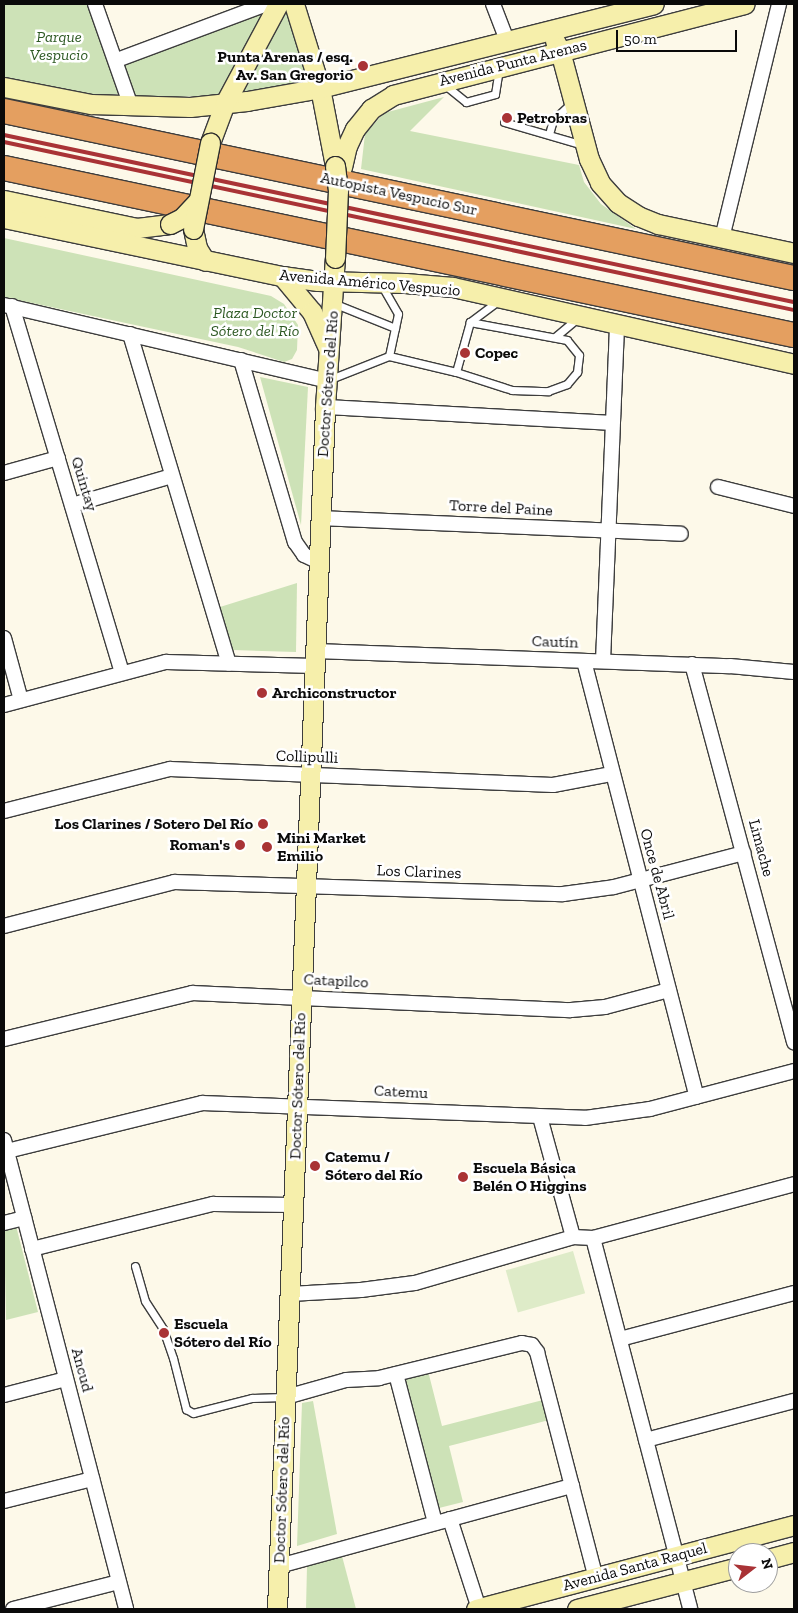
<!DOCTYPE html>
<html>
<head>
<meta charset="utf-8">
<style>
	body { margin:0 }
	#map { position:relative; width:798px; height:1613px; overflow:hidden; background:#fdf9e9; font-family:"Zilla Slab",serif }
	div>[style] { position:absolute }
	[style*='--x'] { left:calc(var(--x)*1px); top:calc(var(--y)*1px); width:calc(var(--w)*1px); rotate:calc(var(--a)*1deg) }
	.green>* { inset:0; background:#cde2b7 }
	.pitch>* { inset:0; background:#deebc8; transform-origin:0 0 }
	.roads { filter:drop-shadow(1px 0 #3d3d3d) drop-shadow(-1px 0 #3d3d3d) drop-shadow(0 1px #3d3d3d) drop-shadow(0 -1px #3d3d3d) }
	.service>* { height:7px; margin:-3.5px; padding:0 3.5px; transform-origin:3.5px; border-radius:3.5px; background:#fff }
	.minor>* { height:14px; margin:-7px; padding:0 7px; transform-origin:7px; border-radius:7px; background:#fff }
	.secondary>* { height:19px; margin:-9.5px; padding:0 9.5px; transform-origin:9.5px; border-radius:9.5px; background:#f6efab }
	.motorway>* { height:24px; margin:-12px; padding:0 12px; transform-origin:12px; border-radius:12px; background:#e49f60 }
	.rail>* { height:4px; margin:-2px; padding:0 2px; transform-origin:2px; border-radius:2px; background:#a93336 }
	.bridges { filter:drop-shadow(1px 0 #2c2c2c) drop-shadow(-1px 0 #2c2c2c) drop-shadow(0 1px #2c2c2c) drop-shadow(0 -1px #2c2c2c) }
	.secondary-bridge>* { height:19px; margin:-9.5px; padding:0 9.5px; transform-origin:9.5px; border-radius:9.5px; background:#f6efab }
	.dots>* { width:14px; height:14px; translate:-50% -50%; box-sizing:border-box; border:2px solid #fff; border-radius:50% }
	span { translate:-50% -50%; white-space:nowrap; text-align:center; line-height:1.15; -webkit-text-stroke:5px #fff; paint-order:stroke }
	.park-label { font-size:16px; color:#2d5923; font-style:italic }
	.poi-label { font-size:16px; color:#0a0a0a; font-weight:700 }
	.right { translate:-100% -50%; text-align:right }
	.left { translate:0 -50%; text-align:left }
	.street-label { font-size:16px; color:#0a0a0a }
	.frame { position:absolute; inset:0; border:5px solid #0a0a0a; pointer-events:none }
	.north { position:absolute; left:728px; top:1543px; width:50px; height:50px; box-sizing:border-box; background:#fff; border:1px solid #9d9d9d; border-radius:50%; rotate:74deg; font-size:14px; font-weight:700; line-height:20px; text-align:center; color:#0a0a0a }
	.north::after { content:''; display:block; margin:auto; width:18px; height:22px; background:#a93336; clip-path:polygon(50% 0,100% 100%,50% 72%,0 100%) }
	.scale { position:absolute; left:616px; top:30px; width:121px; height:22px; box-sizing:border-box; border:2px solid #0a0a0a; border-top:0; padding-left:6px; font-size:15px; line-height:18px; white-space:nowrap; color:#0a0a0a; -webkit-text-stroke:4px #fff; paint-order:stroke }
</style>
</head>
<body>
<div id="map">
	<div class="green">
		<i style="clip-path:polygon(4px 4px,89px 4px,118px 94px,99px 96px,4px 79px)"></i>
		<i style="clip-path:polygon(286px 5px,308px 80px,306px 83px,241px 93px)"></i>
		<i style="clip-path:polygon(265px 12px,228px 88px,218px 95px,132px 99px,122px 64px)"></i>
		<i style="clip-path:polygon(444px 97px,410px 131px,579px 165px,584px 182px,601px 204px,636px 229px,361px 169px,365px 134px,384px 113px)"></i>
		<i style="clip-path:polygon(4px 238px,271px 296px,284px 304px,298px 325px,297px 350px,292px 359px,284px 362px,238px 347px,4px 297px)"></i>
		<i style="clip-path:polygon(260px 377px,308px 387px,301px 525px)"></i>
		<i style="clip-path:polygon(297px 583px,296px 652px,233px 650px,220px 607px)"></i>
		<i style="clip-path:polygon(15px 1222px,38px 1312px,6px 1320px,4px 1225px)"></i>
		<i style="clip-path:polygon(428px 1371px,442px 1426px,543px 1400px,549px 1420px,449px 1446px,463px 1502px,435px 1509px,399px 1377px)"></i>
		<i style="clip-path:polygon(313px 1401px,337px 1534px,297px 1546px,302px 1403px)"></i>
		<i style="clip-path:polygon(342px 1556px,356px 1609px,306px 1609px,307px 1566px)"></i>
	</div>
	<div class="pitch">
		<i style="left:573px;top:1251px;width:44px;height:70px;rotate:74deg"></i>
	</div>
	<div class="roads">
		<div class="service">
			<i style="--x:445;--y:85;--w:27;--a:39"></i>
			<i style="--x:466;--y:102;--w:30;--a:-15"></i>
			<i style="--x:495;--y:94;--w:24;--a:-81"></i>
			<i style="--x:504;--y:122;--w:82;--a:16.2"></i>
			<i style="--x:549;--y:134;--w:15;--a:-74"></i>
			<i style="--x:553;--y:120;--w:25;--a:-43"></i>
			<i style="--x:382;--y:286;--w:32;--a:60"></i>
			<i style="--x:398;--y:314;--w:43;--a:102.1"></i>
			<i style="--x:333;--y:303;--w:67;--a:22"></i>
			<i style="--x:555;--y:337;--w:30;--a:-40"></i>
			<i style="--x:456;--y:372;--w:52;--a:-74.4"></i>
			<i style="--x:470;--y:322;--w:35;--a:-37"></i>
			<i style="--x:328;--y:380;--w:66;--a:-21.5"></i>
			<i style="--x:389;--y:356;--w:69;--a:13.4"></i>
			<i style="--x:456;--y:372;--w:59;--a:17.8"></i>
			<i style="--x:512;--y:390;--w:36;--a:2"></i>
			<i style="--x:548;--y:391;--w:20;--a:-20"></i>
			<i style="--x:567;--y:384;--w:16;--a:-50"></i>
			<i style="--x:577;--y:372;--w:17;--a:-83"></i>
			<i style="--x:579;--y:355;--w:19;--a:-129"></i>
			<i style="--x:567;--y:340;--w:99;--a:-169.5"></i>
			<i style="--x:135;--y:1266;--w:36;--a:74"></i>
			<i style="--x:145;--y:1301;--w:33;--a:57"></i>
			<i style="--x:163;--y:1329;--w:31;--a:71"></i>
			<i style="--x:173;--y:1358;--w:53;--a:75.7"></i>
			<i style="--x:186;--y:1409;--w:8;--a:30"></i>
			<i style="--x:193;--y:1413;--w:61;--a:-14.3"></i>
			<i style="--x:252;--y:1398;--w:32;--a:-2"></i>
		</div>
		<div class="minor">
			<i style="--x:95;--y:4;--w:108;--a:70.6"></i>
			<i style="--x:493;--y:4;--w:40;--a:69"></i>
			<i style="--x:117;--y:60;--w:160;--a:-20.5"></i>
			<i style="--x:722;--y:238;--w:241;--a:-76.3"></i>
			<i style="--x:4;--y:305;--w:333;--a:13.2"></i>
			<i style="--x:12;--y:306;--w:382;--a:73.3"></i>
			<i style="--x:130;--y:334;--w:344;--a:73.3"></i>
			<i style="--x:241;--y:360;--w:190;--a:73.5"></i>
			<i style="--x:295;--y:542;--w:16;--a:55"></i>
			<i style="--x:304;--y:555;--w:17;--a:25"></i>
			<i style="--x:325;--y:407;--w:286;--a:3.2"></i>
			<i style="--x:4;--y:473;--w:56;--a:-15.5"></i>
			<i style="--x:718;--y:487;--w:78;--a:14"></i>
			<i style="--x:72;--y:505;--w:104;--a:-16.2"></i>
			<i style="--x:320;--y:518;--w:361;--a:2.5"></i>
			<i style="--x:4;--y:638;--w:64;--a:74.7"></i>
			<i style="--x:315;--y:651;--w:415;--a:2.1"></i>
			<i style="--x:730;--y:666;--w:64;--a:5.4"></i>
			<i style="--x:584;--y:661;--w:450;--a:75.5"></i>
			<i style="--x:603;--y:661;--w:337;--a:-87.6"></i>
			<i style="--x:692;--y:664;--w:392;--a:74.9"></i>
			<i style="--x:4;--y:705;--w:168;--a:-14.9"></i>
			<i style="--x:166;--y:662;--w:149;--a:1.5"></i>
			<i style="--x:4;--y:811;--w:171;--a:-14.2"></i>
			<i style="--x:170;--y:769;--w:383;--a:2.4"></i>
			<i style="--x:553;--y:785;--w:60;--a:-10.6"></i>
			<i style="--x:4;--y:926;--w:176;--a:-14.5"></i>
			<i style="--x:174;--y:882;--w:389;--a:1.8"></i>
			<i style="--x:563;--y:894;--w:51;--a:-7.8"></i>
			<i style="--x:614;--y:887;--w:134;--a:-14.7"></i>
			<i style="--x:4;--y:1039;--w:194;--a:-13.7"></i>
			<i style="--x:192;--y:993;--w:379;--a:2.6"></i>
			<i style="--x:571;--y:1010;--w:34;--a:-5"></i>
			<i style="--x:605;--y:1007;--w:66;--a:-14.9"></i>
			<i style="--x:540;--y:1117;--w:124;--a:74.6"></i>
			<i style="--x:4;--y:1140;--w:485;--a:75.4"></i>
			<i style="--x:7;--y:1151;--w:201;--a:-13.8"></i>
			<i style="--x:202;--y:1103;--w:383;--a:2.2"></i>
			<i style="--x:585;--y:1118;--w:66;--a:-7.9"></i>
			<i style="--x:650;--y:1109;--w:149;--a:-14.8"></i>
			<i style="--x:4;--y:1223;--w:21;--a:-14"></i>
			<i style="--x:593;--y:1238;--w:383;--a:75.3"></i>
			<i style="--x:32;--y:1249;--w:187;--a:-14"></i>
			<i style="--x:213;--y:1204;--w:80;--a:0.7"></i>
			<i style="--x:290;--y:1294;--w:71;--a:-3.2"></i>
			<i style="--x:361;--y:1290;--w:54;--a:-7.4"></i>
			<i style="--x:415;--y:1283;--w:165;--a:-16.2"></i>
			<i style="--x:573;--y:1237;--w:20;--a:3"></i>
			<i style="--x:593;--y:1238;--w:208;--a:-15"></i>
			<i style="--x:620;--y:1339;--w:180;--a:-14.8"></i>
			<i style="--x:396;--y:1374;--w:154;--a:75.3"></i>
			<i style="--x:4;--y:1395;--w:64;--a:-14.5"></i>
			<i style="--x:286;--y:1397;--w:62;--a:-15.8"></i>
			<i style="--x:346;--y:1380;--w:33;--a:-3"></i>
			<i style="--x:379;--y:1378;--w:147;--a:-13.8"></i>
			<i style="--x:522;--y:1343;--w:10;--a:11"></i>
			<i style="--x:532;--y:1345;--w:9;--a:54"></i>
			<i style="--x:537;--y:1352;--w:234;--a:75.4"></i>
			<i style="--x:646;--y:1440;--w:153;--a:-14.8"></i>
			<i style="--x:4;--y:1501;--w:91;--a:-14"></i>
			<i style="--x:450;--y:1519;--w:95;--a:72.1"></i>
			<i style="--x:279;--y:1566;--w:304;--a:-15.3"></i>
			<i style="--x:13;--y:1609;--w:109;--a:-14.3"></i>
		</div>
		<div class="secondary">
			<i style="--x:294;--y:4;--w:88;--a:72.8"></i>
			<i style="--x:320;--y:88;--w:79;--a:79.1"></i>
			<i style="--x:555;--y:41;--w:11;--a:63"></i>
			<i style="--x:560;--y:51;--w:112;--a:75"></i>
			<i style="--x:589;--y:159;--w:26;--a:65"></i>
			<i style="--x:600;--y:183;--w:27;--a:48"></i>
			<i style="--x:618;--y:203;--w:24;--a:33"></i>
			<i style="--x:638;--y:216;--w:22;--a:22"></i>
			<i style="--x:658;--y:224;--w:139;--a:12"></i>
			<i style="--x:4;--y:87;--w:89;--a:11.1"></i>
			<i style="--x:91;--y:104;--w:99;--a:1.7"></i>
			<i style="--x:190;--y:107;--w:57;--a:-6"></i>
			<i style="--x:247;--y:101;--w:74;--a:-10.1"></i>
			<i style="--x:320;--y:88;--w:344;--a:-14.1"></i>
			<i style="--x:210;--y:143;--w:43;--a:-69.4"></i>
			<i style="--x:225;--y:103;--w:112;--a:-61.8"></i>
			<i style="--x:342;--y:167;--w:22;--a:-77"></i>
			<i style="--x:347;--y:146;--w:19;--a:-65"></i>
			<i style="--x:355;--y:129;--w:26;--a:-51"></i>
			<i style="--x:371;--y:109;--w:26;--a:-32"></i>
			<i style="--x:393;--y:95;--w:363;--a:-14.5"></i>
			<i style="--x:4;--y:200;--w:136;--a:11.9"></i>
			<i style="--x:137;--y:228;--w:33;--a:-7"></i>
			<i style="--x:4;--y:218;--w:284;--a:11.8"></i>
			<i style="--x:282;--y:276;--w:36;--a:8"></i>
			<i style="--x:318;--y:281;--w:87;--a:1.3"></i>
			<i style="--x:405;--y:283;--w:48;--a:4.8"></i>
			<i style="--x:453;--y:287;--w:350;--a:12.7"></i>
			<i style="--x:193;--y:229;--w:19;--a:78"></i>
			<i style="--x:197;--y:248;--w:15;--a:58"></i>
			<i style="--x:282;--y:276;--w:47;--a:50.2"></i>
			<i style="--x:312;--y:312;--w:39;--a:66"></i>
			<i style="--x:768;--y:1559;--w:27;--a:-15"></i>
			<i style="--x:277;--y:1609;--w:1203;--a:-87.71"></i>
			<i style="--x:325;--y:407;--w:149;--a:-86.2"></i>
			<i style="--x:476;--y:1609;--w:329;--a:-14.8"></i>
			<i style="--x:577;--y:1609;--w:166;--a:-14.6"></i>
		</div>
		<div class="motorway">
			<i style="--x:4;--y:111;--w:807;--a:11.94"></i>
			<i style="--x:4;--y:168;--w:807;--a:11.94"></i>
		</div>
	</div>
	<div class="rail">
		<i style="--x:4;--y:135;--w:807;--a:11.94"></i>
		<i style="--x:4;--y:142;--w:808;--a:12.01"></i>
	</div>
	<div class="bridges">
		<div class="secondary-bridge">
			<i style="--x:335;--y:166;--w:24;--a:83"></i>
			<i style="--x:338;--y:190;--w:68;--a:92.5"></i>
			<i style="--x:170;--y:224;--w:13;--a:-27"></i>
			<i style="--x:182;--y:218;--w:22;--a:-47"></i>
			<i style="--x:193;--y:229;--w:88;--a:-78.8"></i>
		</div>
	</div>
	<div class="dots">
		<i style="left:363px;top:66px;background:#a93336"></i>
		<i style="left:507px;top:118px;background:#a93336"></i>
		<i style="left:465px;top:353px;background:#a93336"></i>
		<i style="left:262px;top:693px;background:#a93336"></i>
		<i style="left:263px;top:824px;background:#a93336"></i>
		<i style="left:240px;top:845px;background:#a93336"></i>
		<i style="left:267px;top:847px;background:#a93336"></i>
		<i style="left:315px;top:1166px;background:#a93336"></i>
		<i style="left:463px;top:1177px;background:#a93336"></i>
		<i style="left:164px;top:1333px;background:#a93336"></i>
	</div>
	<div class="park-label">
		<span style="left:59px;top:46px">Parque<br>Vespucio</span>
		<span style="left:255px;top:322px">Plaza Doctor<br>Sótero del Río</span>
	</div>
	<div class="poi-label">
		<span class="right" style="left:353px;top:66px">Punta Arenas / esq.<br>Av. San Gregorio</span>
		<span class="left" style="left:517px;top:118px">Petrobras</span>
		<span class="left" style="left:475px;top:353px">Copec</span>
		<span class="left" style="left:272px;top:693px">Archiconstructor</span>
		<span class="right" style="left:253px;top:824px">Los Clarines / Sotero Del Río</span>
		<span class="left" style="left:277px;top:847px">Mini Market<br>Emilio</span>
		<span class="right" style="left:230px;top:845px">Roman's</span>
		<span class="left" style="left:325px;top:1166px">Catemu /<br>Sótero del Río</span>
		<span class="left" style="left:473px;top:1177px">Escuela Básica<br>Belén O Higgins</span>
		<span class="left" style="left:174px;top:1333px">Escuela<br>Sótero del Río</span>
	</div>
	<div class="street-label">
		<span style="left:513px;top:63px;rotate:-14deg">Avenida Punta Arenas</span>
		<span style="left:399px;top:194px;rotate:12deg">Autopista Vespucio Sur</span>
		<span style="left:370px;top:283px;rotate:5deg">Avenida Américo Vespucio</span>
		<span style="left:328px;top:384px;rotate:-86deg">Doctor Sótero del Río</span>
		<span style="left:84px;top:484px;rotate:73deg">Quintay</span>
		<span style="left:501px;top:508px;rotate:3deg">Torre del Paine</span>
		<span style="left:555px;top:642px;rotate:2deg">Cautín</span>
		<span style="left:307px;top:757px;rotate:2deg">Collipulli</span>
		<span style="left:761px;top:848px;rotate:75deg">Limache</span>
		<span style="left:419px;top:872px;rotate:2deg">Los Clarines</span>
		<span style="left:657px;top:874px;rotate:75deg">Once de Abril</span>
		<span style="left:336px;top:981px;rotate:3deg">Catapilco</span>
		<span style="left:298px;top:1086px;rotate:-88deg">Doctor Sótero del Río</span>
		<span style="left:401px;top:1092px;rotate:3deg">Catemu</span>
		<span style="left:82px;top:1370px;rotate:75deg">Ancud</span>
		<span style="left:282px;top:1490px;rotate:-88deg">Doctor Sótero del Río</span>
		<span style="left:635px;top:1567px;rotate:-15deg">Avenida Santa Raquel</span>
	</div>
	<div class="frame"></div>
	<div class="north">N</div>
	<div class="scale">50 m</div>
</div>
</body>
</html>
